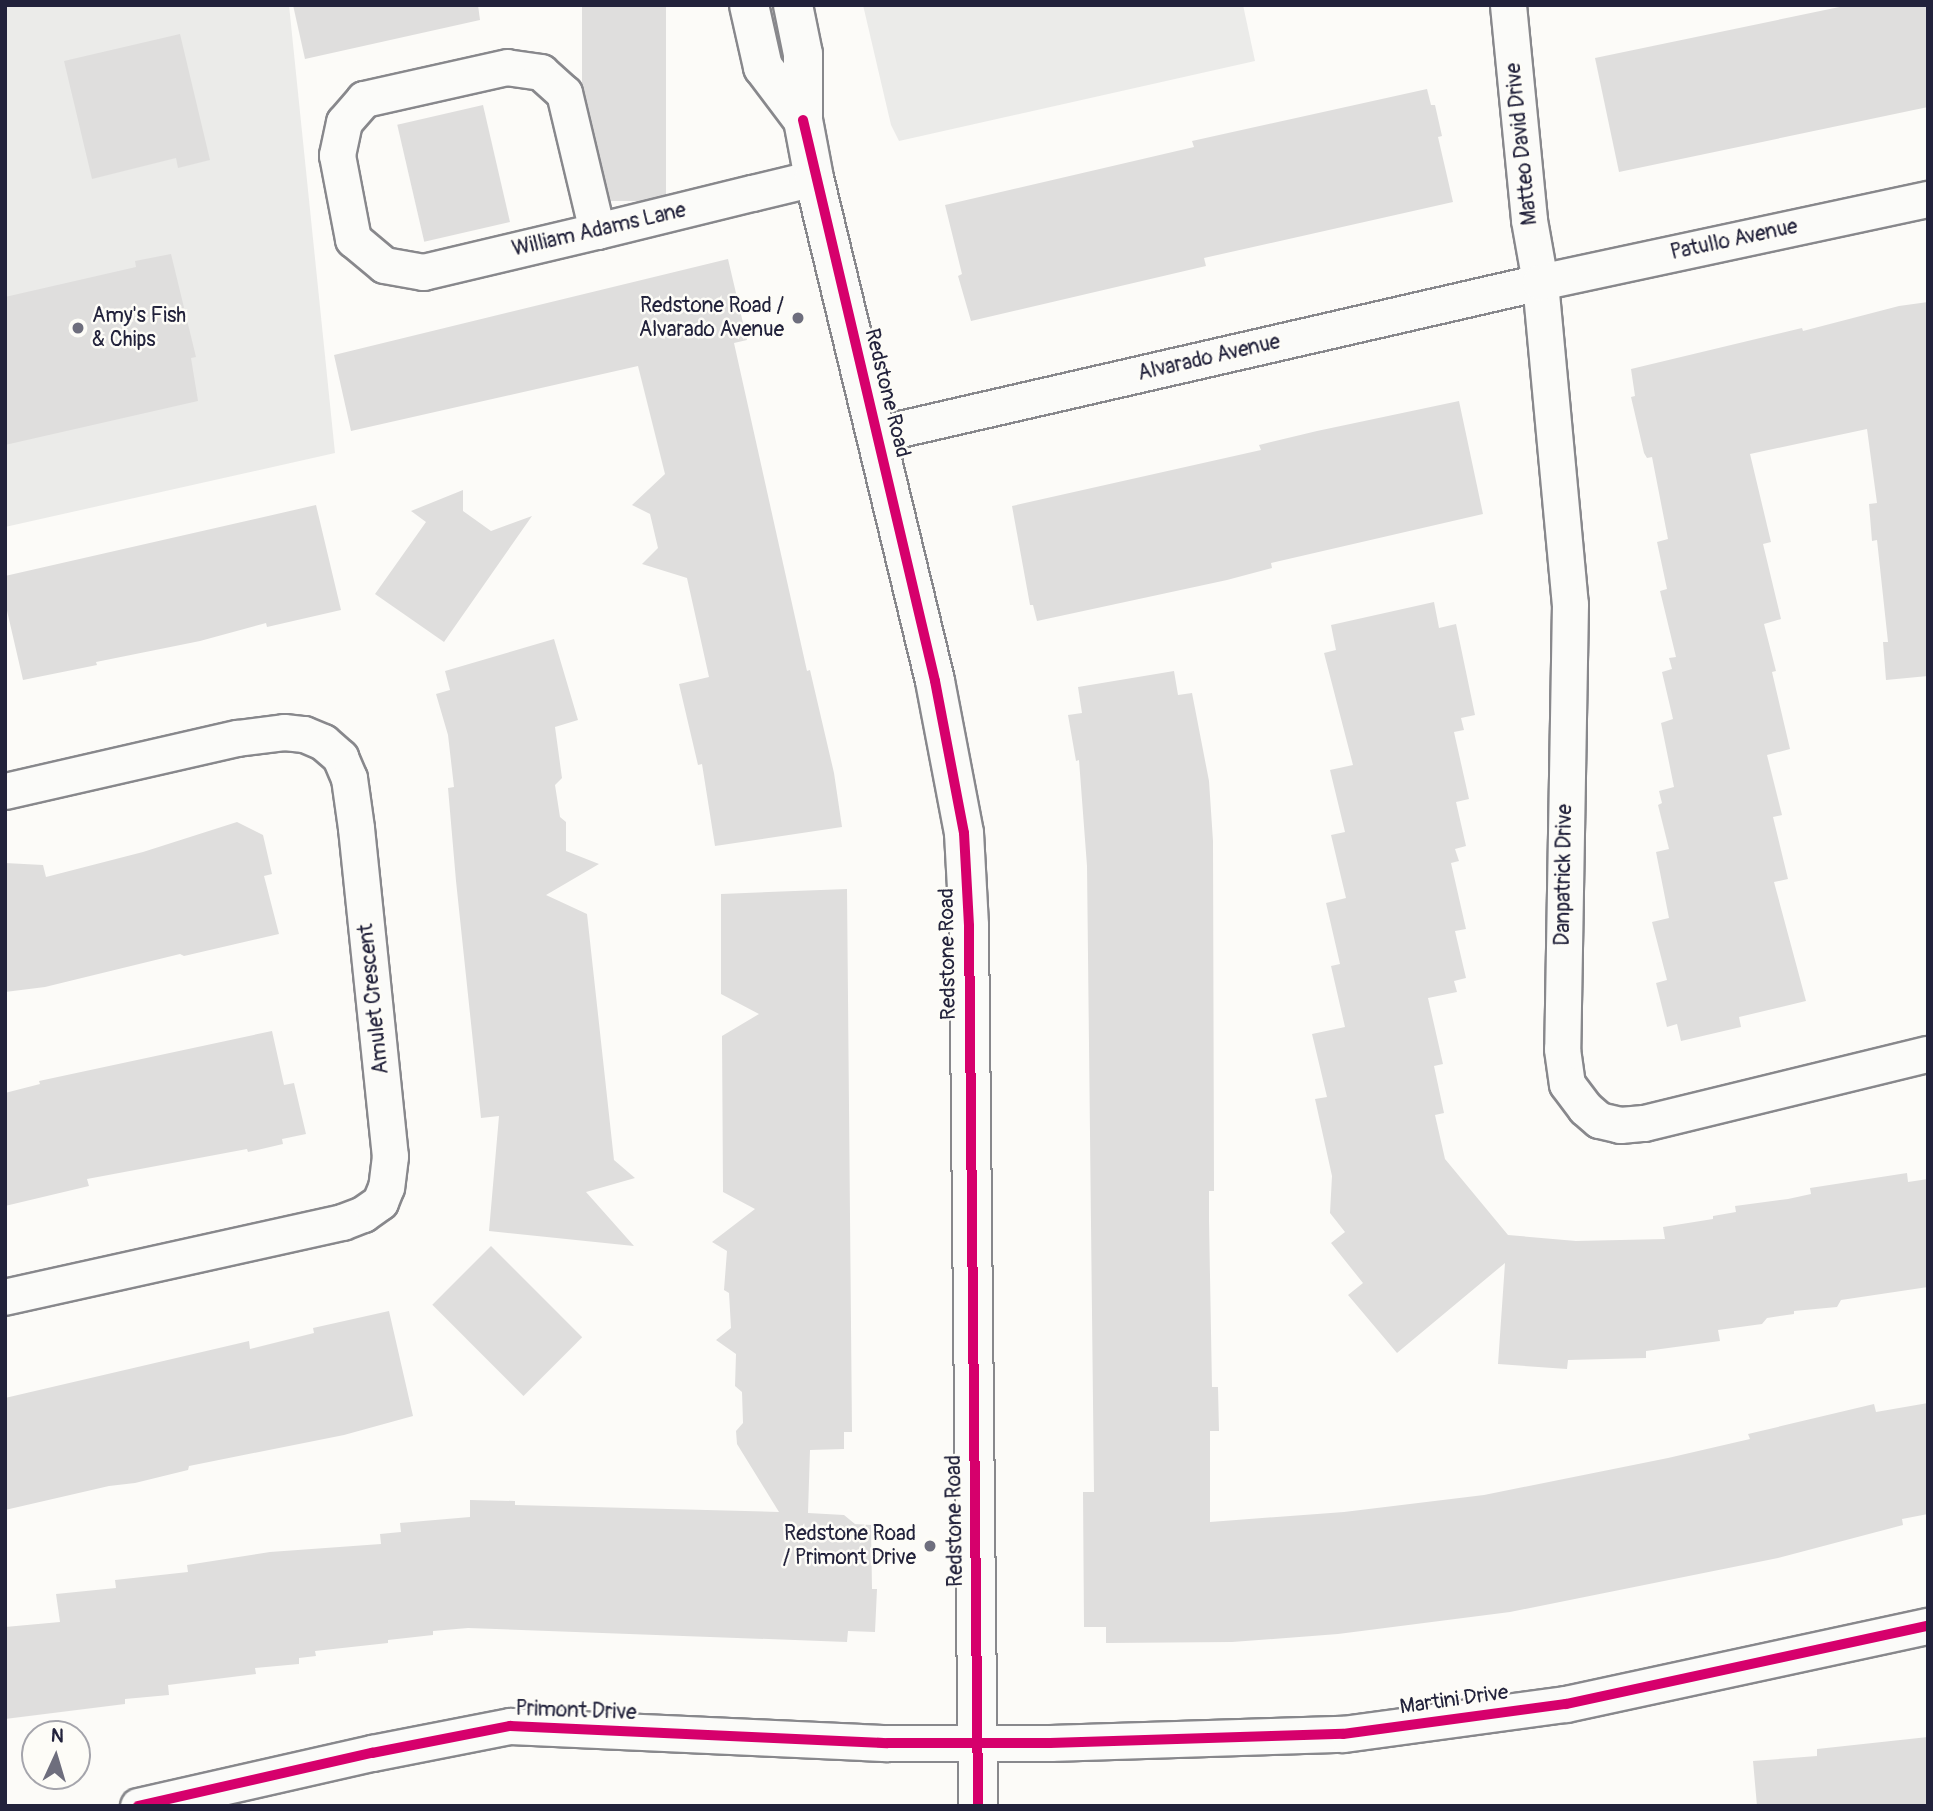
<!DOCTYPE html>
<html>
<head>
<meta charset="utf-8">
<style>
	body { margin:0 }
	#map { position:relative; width:1933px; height:1811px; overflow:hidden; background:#fcfbf8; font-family:Pangolin,sans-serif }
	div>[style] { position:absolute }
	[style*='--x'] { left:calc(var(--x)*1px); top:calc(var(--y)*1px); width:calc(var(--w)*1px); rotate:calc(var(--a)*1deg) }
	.built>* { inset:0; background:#ebebe9 }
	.building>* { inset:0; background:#dfdedd; transform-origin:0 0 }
	.roads { filter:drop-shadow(2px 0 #88888c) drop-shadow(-2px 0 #88888c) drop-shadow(0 2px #88888c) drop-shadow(0 -2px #88888c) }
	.street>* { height:35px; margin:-17.5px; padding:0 17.5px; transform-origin:17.5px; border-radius:17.5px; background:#fbfbf9 }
	.secondary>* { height:38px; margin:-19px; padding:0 19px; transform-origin:19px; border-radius:19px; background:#fbfbf9 }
	.cycleway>* { height:10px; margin:-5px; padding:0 5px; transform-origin:5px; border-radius:5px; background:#d6006c }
	.dots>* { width:19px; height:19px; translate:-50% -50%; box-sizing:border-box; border:4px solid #fdfcf7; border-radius:50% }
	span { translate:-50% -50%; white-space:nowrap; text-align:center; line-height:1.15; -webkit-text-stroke:5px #fdfcf7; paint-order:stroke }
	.street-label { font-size:21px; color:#22223b }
	.poi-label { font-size:21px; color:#22223b }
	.right { translate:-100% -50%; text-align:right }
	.left { translate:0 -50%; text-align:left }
	.frame { position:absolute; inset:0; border:7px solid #22223b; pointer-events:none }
	.north { position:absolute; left:21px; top:1720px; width:70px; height:70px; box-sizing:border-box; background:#fdfcf7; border:2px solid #a5a5ac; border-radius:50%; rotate:4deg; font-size:19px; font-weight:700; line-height:28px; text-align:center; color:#22223b }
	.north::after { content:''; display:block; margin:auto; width:24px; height:32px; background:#6e6e7d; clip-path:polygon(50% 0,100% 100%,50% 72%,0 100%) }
</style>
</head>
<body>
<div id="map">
	<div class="built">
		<i style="clip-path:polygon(5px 5px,289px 5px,335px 453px,5px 527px)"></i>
		<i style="clip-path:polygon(863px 5px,1243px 5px,1255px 61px,899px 141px,891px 125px)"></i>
	</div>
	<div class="building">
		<i style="clip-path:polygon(293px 5px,478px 5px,480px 20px,305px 59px)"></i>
		<i style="left:582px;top:5px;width:84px;height:196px"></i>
		<i style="clip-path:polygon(1849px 5px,1928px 5px,1928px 107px,1619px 172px,1595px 58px)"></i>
		<i style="clip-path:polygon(180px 34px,210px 160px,178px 168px,176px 158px,92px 179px,64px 61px)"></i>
		<i style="clip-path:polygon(1427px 89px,1431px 105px,1435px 105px,1442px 136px,1438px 137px,1453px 202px,1204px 258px,1206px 266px,971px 321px,958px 276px,962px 274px,945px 205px,1194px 147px,1192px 141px)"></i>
		<i style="left:483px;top:105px;width:120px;height:88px;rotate:77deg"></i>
		<i style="clip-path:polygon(171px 254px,196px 357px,191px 358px,198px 401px,5px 445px,5px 297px,136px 267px,135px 261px)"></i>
		<i style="clip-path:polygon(728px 259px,747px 340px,734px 343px,807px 671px,810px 670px,834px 773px,842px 827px,715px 846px,702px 764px,698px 765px,679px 684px,709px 677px,687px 578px,642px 564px,658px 548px,650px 514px,632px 505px,665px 474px,638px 366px,351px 431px,334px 355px)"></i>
		<i style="clip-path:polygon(1928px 302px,1928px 676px,1886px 680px,1883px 642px,1888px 642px,1877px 540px,1872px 541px,1869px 504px,1877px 503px,1867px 429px,1750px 454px,1771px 542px,1763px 544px,1781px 619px,1764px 624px,1776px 671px,1772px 672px,1790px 749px,1767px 755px,1782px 815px,1773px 817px,1788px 879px,1774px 882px,1806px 1001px,1739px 1017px,1741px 1027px,1681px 1041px,1677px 1024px,1667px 1027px,1656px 983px,1667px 980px,1652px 922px,1669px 918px,1656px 852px,1669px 849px,1658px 805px,1662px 803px,1659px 791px,1674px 787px,1661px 723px,1673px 719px,1662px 672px,1672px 669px,1669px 658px,1676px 657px,1660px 591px,1667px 589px,1657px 542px,1668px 539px,1652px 457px,1647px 458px,1644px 453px,1631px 397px,1635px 396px,1631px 369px,1802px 328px,1803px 331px,1899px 306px)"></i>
		<i style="clip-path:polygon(1459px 401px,1483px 514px,1271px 563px,1272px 568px,1227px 580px,1037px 621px,1033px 605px,1030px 605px,1012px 506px,1261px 450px,1259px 445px,1317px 431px)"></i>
		<i style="clip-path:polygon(463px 490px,463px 511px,491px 531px,532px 516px,444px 642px,375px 594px,426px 522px,411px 511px)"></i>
		<i style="clip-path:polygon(316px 505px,341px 610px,267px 627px,266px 623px,200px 641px,96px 662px,97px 665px,23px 680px,5px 602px,5px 576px)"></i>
		<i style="clip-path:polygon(1434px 602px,1439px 628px,1456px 624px,1475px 715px,1461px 718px,1464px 730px,1454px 732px,1469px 799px,1456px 802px,1466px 846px,1455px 849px,1459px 861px,1451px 863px,1466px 929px,1455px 931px,1466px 978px,1454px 981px,1457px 992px,1428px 998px,1443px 1064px,1434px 1066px,1444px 1113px,1435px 1115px,1445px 1159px,1508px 1235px,1576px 1241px,1665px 1239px,1663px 1227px,1713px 1219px,1713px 1216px,1736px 1212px,1735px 1206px,1788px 1199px,1811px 1194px,1810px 1188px,1907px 1173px,1908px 1182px,1928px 1179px,1928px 1287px,1841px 1300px,1837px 1307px,1794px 1311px,1794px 1314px,1767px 1318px,1762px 1324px,1718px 1330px,1720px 1341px,1646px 1351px,1646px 1358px,1568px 1360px,1567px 1369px,1498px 1364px,1505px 1263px,1397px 1353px,1348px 1295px,1363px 1283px,1331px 1243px,1345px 1232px,1330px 1213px,1332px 1176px,1315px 1099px,1327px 1097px,1312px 1034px,1345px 1027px,1331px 966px,1340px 964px,1326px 903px,1346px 898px,1331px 835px,1345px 832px,1330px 770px,1353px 765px,1324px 653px,1336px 650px,1331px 625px)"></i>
		<i style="clip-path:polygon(554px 639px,578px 720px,555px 727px,562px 778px,555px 785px,560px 817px,566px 822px,566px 851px,599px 864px,546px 895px,587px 914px,614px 1160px,635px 1178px,586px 1192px,634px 1246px,489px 1231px,499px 1116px,481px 1118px,456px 881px,448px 788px,454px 787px,448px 735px,436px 694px,450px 690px,445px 671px)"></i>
		<i style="clip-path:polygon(1174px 671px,1178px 695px,1192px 693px,1209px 781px,1213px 841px,1214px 1191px,1209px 1191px,1209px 1220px,1212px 1387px,1218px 1387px,1219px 1431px,1210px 1431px,1210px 1522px,1344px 1512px,1484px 1495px,1668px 1458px,1750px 1439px,1748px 1434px,1874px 1404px,1876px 1412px,1928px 1403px,1928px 1514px,1902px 1519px,1903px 1525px,1778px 1558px,1510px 1612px,1338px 1634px,1232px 1642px,1106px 1643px,1106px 1627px,1084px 1627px,1083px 1492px,1094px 1492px,1087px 866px,1079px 760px,1076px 761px,1068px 715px,1082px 713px,1078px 687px)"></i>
		<i style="clip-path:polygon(237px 822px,263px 835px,272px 874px,264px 876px,279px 934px,184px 956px,180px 954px,45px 987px,5px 992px,5px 863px,43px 865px,46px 877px,143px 852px)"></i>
		<i style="clip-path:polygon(847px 889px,852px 1432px,844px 1432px,844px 1449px,810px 1450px,808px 1513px,844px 1515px,855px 1524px,871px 1525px,872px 1589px,877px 1589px,875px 1632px,848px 1631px,847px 1642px,468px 1628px,433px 1631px,433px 1635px,388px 1640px,388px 1643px,315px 1651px,316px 1656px,299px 1658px,299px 1664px,255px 1668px,256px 1674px,168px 1685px,169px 1695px,125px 1699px,125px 1704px,5px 1719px,5px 1627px,60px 1622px,56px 1594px,116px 1588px,115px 1580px,188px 1572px,187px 1565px,270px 1552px,381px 1544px,380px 1534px,401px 1532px,400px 1523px,470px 1517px,470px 1500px,515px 1501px,515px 1505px,779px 1512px,737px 1444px,736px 1431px,743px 1423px,742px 1392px,735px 1386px,736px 1354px,716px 1340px,731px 1328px,729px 1293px,724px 1290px,727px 1251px,712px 1242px,755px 1209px,723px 1192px,722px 1036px,759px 1014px,721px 994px,721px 894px)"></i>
		<i style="clip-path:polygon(272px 1031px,284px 1085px,294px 1083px,306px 1134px,282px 1139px,283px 1144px,248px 1152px,247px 1149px,87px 1179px,89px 1186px,5px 1206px,5px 1093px,40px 1084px,39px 1081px)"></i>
		<i style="left:491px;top:1246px;width:129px;height:83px;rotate:45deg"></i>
		<i style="clip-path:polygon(389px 1311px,413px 1416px,344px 1435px,189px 1466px,188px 1470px,135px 1483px,109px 1486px,5px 1510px,5px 1398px,249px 1341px,250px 1349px,314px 1333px,313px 1328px)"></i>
		<i style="clip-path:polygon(1928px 1737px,1928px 1806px,1757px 1806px,1753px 1761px,1817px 1756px,1817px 1749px)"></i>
	</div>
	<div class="roads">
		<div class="street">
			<i style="--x:1508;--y:5;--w:216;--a:84.4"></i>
			<i style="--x:1529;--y:220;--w:63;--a:79.9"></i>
			<i style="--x:1540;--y:282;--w:323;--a:84.7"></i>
			<i style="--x:1570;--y:604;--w:445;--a:91"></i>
			<i style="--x:1562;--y:1049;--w:35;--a:82"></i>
			<i style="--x:1567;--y:1084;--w:30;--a:53"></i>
			<i style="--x:1585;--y:1108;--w:18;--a:41"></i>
			<i style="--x:1599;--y:1120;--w:22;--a:13"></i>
			<i style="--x:1620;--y:1125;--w:24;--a:-5"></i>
			<i style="--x:1644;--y:1123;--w:292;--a:-13.7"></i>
			<i style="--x:597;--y:231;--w:142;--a:-103.4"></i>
			<i style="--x:564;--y:93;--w:31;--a:-138"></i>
			<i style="--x:541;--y:72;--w:34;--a:-172"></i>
			<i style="--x:507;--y:67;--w:147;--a:167.4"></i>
			<i style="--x:364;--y:99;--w:30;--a:131"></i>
			<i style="--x:344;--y:122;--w:34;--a:102"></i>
			<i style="--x:337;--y:155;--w:86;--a:79.2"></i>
			<i style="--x:353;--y:239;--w:40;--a:40"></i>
			<i style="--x:384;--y:265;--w:40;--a:10"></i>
			<i style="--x:423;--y:272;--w:179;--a:-13.3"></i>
			<i style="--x:597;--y:231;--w:160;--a:-13.8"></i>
			<i style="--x:752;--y:193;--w:64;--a:-13.6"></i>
			<i style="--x:878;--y:434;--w:679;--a:-12.93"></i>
			<i style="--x:1540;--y:282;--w:397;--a:-12.1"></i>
			<i style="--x:5;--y:791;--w:238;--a:-12.9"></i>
			<i style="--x:237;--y:738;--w:47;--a:-7.3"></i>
			<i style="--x:284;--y:732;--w:20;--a:6"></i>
			<i style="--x:304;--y:734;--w:21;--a:23"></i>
			<i style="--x:323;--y:742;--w:23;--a:41"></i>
			<i style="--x:340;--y:757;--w:23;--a:67"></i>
			<i style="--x:349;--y:778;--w:50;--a:82"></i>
			<i style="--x:356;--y:828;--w:330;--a:84.1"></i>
			<i style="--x:390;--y:1156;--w:31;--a:97"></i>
			<i style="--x:386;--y:1187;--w:16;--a:112"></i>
			<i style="--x:380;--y:1202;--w:21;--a:145"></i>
			<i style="--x:363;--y:1214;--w:22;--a:159"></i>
			<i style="--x:342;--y:1222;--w:345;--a:167.5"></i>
			<i style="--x:138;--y:1806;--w:240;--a:-12.8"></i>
			<i style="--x:372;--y:1753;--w:141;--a:-11.1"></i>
			<i style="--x:510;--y:1726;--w:378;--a:2.6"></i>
			<i style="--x:888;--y:1743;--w:162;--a:0"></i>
			<i style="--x:1050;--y:1743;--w:293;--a:-1.8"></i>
			<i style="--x:1343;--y:1734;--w:225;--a:-7.7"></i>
			<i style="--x:1566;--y:1704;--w:370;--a:-12.2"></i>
		</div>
		<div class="secondary">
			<i style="--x:749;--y:5;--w:64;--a:77.3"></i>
			<i style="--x:763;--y:67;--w:66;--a:53"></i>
			<i style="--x:793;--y:5;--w:50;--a:78.5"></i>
			<i style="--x:803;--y:54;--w:66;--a:90"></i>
			<i style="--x:803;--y:120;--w:59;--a:79.3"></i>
			<i style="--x:814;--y:178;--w:517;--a:76.47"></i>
			<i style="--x:935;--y:681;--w:155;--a:79.2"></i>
			<i style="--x:964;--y:833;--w:93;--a:86.9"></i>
			<i style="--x:969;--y:926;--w:880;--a:89.41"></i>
		</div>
	</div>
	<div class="cycleway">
		<i style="--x:803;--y:120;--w:576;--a:76.76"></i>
		<i style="--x:935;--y:681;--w:155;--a:79.2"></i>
		<i style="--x:964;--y:833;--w:93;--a:86.9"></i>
		<i style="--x:969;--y:926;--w:880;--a:89.41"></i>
		<i style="--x:138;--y:1806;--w:240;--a:-12.8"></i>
		<i style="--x:372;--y:1753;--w:141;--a:-11.1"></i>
		<i style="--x:510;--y:1726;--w:378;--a:2.6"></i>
		<i style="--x:888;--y:1743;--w:162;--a:0"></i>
		<i style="--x:1050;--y:1743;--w:293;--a:-1.8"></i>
		<i style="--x:1343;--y:1734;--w:225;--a:-7.7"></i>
		<i style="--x:1566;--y:1704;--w:370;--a:-12.2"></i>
	</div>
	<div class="dots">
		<i style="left:798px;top:318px;background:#6e6e7d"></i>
		<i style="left:78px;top:328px;background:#6e6e7d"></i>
		<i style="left:930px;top:1546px;background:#6e6e7d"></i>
	</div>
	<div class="street-label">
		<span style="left:1522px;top:144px;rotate:-96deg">Matteo David Drive</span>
		<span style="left:599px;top:230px;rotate:-13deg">William Adams Lane</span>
		<span style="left:1734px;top:240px;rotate:-12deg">Patullo Avenue</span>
		<span style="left:1209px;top:358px;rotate:-13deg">Alvarado Avenue</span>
		<span style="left:887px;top:393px;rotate:76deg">Redstone Road</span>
		<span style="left:1564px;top:875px;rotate:-89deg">Danpatrick Drive</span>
		<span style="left:948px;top:954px;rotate:-91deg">Redstone Road</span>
		<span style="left:374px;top:999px;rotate:-96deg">Amulet Crescent</span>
		<span style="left:955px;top:1521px;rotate:-91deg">Redstone Road</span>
		<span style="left:1454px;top:1700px;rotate:-8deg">Martini Drive</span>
		<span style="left:576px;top:1711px;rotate:2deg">Primont Drive</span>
	</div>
	<div class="poi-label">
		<span class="right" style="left:784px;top:318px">Redstone Road /<br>Alvarado Avenue</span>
		<span class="left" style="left:92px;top:328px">Amy's Fish<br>&amp; Chips</span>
		<span class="right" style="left:916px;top:1546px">Redstone Road<br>/ Primont Drive</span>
	</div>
	<div class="frame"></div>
	<div class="north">N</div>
</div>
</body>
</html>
